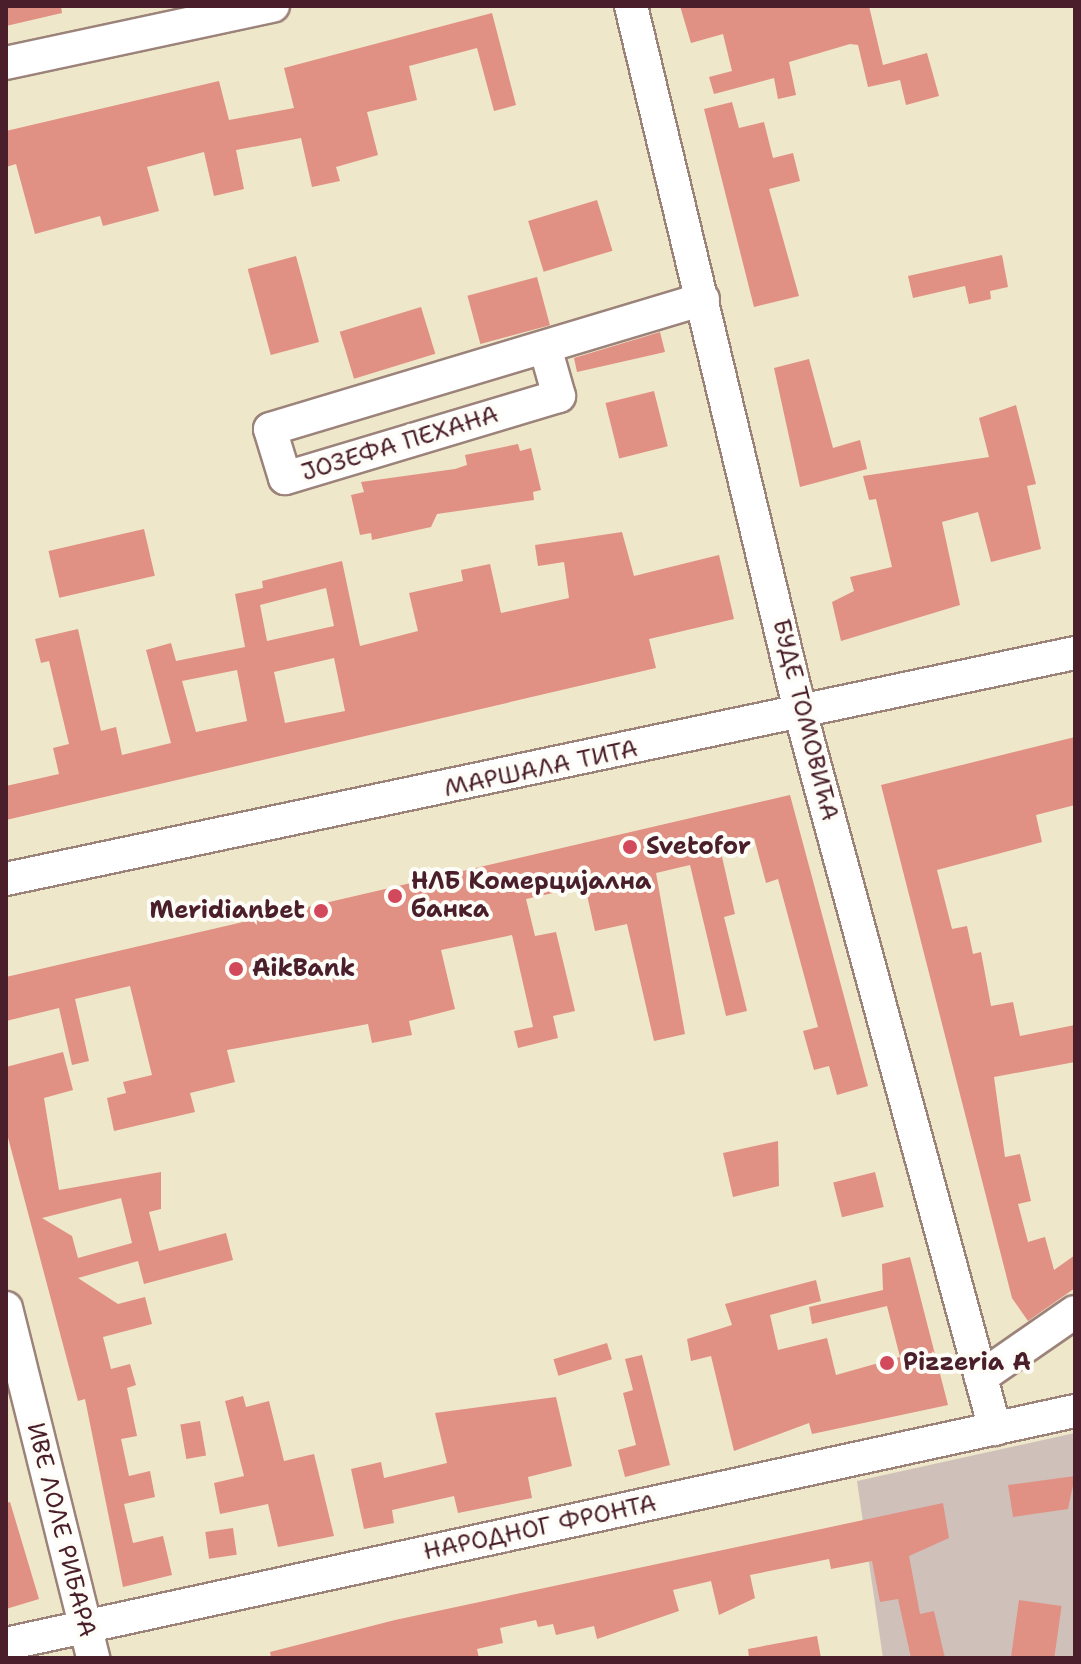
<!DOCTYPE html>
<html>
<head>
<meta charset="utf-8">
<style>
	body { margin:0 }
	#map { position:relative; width:1081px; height:1664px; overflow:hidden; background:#eee7ca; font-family:"Shantell Sans",sans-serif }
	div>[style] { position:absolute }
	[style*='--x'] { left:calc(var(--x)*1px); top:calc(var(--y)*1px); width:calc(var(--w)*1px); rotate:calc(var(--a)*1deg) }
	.industrial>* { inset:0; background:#cfc0ba }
	.building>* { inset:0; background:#e19084; transform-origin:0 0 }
	.roads { filter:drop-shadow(2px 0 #9c837a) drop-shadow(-2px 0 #9c837a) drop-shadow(0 2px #9c837a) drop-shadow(0 -2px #9c837a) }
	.minor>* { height:32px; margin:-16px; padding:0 16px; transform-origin:16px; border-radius:16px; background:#fff }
	.dots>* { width:22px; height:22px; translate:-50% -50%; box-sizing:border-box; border:4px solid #fdfcf7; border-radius:50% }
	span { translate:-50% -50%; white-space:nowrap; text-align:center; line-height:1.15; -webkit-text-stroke:8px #fdfcf7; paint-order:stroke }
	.street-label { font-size:24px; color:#4a1f2b }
	.poi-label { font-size:24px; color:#4a1f2b; font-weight:700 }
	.left { translate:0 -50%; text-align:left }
	.right { translate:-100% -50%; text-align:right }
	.frame { position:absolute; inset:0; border:8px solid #4a1f2b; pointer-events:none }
</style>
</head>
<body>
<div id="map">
	<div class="industrial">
		<i style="clip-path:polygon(1075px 1433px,1075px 1658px,883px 1658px,857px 1481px)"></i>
	</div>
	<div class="building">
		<i style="clip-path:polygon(6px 6px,61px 6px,62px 13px,6px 26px)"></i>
		<i style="clip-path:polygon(680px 6px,869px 6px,883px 65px,927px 53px,939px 96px,906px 105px,900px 80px,868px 87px,858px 45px,850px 44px,789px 62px,796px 95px,778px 99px,774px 78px,714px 94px,709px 77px,732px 71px,723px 34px,691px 43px)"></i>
		<i style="clip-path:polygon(492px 13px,516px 105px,494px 111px,477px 48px,409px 66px,417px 100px,367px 112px,378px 155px,336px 167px,340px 181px,312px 187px,301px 138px,236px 150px,244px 189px,214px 196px,204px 152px,147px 167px,159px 211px,103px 226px,100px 216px,35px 234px,16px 164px,6px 167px,6px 131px,219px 81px,229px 120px,294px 108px,284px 68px)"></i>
		<i style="clip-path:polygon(732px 102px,739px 128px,764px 122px,773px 158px,793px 153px,800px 181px,769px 189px,799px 296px,754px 307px,704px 109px)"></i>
		<i style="left:597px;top:200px;width:53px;height:72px;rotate:73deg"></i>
		<i style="clip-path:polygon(1002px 255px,1008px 287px,990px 291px,991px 299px,969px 304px,965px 286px,913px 298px,908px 276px)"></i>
		<i style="left:296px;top:256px;width:89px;height:50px;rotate:75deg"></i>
		<i style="left:537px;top:277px;width:50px;height:72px;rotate:75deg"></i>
		<i style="left:421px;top:307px;width:49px;height:85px;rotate:73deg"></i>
		<i style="clip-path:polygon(660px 332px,665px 352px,577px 372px,574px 358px)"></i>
		<i style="clip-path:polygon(809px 359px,833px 448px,860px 440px,867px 469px,800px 487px,774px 368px)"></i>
		<i style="left:654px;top:391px;width:57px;height:50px;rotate:76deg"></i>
		<i style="clip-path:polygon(1016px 405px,1036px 484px,1027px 486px,1041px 549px,991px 562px,978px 512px,942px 522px,960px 605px,841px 641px,832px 602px,854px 591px,850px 577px,892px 567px,876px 499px,869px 500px,863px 476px,989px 457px,979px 418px)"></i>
		<i style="clip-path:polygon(518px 444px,520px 451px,531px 448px,541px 490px,533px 492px,534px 500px,437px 514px,431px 527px,372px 540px,371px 533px,360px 535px,351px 495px,364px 492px,361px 482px,455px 469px,467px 465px,465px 455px)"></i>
		<i style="left:144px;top:529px;width:48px;height:98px;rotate:77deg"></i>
		<i style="clip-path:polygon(evenodd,622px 532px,634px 576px,719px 555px,734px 619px,649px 639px,656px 668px,6px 820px,6px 786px,59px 774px,53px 748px,69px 744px,49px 661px,41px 663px,35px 639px,78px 629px,101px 731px,116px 727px,122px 755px,171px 743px,146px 650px,171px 643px,176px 661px,245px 647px,235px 594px,263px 588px,262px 581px,342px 561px,360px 646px,418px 631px,409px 593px,463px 581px,461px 570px,490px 564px,501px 613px,569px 598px,564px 562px,538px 566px,535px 545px,622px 532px,326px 588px,334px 626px,267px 641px,260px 605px,326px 588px,622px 532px,334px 658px,345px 711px,285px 723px,274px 672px,334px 658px,622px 532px,237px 670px,247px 721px,196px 732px,182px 681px,237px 670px)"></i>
		<i style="clip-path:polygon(1075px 737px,1075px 805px,1036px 815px,1042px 842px,937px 870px,952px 929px,967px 926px,973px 954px,981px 952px,991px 1006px,1013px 1002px,1020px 1036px,1075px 1025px,1075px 1062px,994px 1077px,1005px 1157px,1020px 1154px,1031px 1201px,1018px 1204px,1028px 1242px,1045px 1237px,1054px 1270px,1075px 1255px,1075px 1288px,1028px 1321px,1012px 1298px,881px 785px)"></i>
		<i style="clip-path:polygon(790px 795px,868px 1086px,837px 1095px,829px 1066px,814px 1070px,803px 1031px,818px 1027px,778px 879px,766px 883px,754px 838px,720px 848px,735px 914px,724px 917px,747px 1011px,726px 1016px,690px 865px,656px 873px,685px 1034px,654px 1041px,627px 924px,595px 931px,585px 886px,526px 899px,535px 936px,556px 932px,575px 1011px,553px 1016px,558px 1038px,518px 1048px,514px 1031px,533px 1027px,512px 935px,441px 950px,455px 1009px,409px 1021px,412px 1035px,372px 1043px,368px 1024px,227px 1050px,235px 1082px,190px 1093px,195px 1112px,114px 1131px,107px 1098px,126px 1093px,123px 1082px,152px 1075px,130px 986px,75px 999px,89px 1061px,72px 1065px,59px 1008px,6px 1021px,6px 977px)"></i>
		<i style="clip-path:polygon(evenodd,63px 1052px,73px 1090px,44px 1098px,59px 1190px,161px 1172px,161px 1209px,149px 1212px,159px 1251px,226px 1233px,233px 1260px,144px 1284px,138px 1261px,78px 1278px,118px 1304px,145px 1297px,152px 1324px,103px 1337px,111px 1369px,130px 1364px,136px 1385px,127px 1388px,137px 1436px,121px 1439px,129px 1476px,150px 1471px,155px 1497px,124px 1504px,133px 1543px,163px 1536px,172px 1575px,123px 1587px,85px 1399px,78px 1401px,6px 1130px,6px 1067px,63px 1052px,121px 1198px,132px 1243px,78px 1258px,72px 1236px,42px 1218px,121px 1198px)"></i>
		<i style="clip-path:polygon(778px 1141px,779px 1186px,733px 1197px,723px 1153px)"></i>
		<i style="left:875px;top:1172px;width:36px;height:43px;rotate:76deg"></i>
		<i style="clip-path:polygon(910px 1257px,948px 1405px,812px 1434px,809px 1423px,734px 1451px,711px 1356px,691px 1361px,687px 1339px,732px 1325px,725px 1304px,816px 1280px,821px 1301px,770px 1315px,778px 1350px,827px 1338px,836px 1375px,900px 1357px,887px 1306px,812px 1324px,809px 1307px,883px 1290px,882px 1264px)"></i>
		<i style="left:607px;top:1343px;width:17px;height:56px;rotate:73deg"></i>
		<i style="clip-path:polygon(642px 1355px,670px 1465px,625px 1477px,618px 1450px,636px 1445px,623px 1393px,633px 1390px,625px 1359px)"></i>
		<i style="clip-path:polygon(243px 1396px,246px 1407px,269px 1401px,284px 1461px,314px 1454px,334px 1536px,278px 1547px,268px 1504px,220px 1514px,214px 1483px,244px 1476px,225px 1401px)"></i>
		<i style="clip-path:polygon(556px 1397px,572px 1466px,528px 1477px,532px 1498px,458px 1513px,454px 1496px,392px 1510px,394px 1523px,364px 1529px,351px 1469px,381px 1462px,384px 1478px,447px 1463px,435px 1413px)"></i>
		<i style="left:200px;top:1421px;width:35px;height:20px;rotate:80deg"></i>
		<i style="clip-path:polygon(1075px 1476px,1068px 1509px,1013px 1517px,1008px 1485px)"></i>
		<i style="clip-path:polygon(10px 1502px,39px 1599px,6px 1609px,6px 1503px)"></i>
		<i style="clip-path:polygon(943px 1503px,949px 1538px,909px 1556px,920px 1614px,934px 1611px,945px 1658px,911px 1658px,898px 1599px,880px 1602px,872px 1561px,831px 1569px,829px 1559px,750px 1575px,755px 1598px,719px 1615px,711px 1581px,673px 1590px,679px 1611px,597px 1639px,594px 1626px,556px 1635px,553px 1624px,538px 1627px,536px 1620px,500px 1628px,503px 1643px,477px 1649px,479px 1658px,271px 1658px,270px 1652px,395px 1620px)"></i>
		<i style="left:233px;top:1528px;width:27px;height:28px;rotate:82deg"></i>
		<i style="left:1019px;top:1600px;width:43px;height:59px;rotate:8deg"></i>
		<i style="clip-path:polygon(817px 1636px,821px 1658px,749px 1658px,748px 1649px)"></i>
	</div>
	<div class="roads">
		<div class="minor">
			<i style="--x:631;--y:6;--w:729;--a:76.52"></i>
			<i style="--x:801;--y:715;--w:740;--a:74.8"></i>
			<i style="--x:6;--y:63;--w:273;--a:-12.1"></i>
			<i style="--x:545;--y:347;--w:51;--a:74.1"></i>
			<i style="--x:559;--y:396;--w:286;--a:163.3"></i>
			<i style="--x:285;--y:478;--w:51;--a:-107"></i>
			<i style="--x:270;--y:429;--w:452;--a:-16.7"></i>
			<i style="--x:6;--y:879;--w:1093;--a:-11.94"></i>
			<i style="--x:6;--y:1308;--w:361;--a:76"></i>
			<i style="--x:981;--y:1377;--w:114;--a:-34.7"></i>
			<i style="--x:6;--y:1644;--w:1094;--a:-12.3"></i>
		</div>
	</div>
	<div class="dots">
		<i style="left:630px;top:847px;background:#d1495b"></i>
		<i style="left:395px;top:896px;background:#d1495b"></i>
		<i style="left:321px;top:911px;background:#d1495b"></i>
		<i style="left:236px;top:969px;background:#d1495b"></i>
		<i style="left:887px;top:1363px;background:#d1495b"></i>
	</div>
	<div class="street-label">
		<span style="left:400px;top:444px;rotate:-17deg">ЈОЗЕФА ПЕХАНА</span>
		<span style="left:805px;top:720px;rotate:76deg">БУДЕ ТОМОВИЋА</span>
		<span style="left:541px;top:769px;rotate:-12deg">МАРШАЛА ТИТА</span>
		<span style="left:540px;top:1528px;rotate:-12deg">НАРОДНОГ ФРОНТА</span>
		<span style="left:61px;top:1530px;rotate:76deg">ИВЕ ЛОЛЕ РИБАРА</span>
	</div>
	<div class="poi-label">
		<span class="left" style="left:646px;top:847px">Svetofor</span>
		<span class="left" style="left:411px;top:896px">НЛБ Комерцијална<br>банка</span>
		<span class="right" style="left:305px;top:911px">Meridianbet</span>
		<span class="left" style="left:252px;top:969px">AikBank</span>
		<span class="left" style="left:903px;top:1363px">Pizzeria A</span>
	</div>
	<div class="frame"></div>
</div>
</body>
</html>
